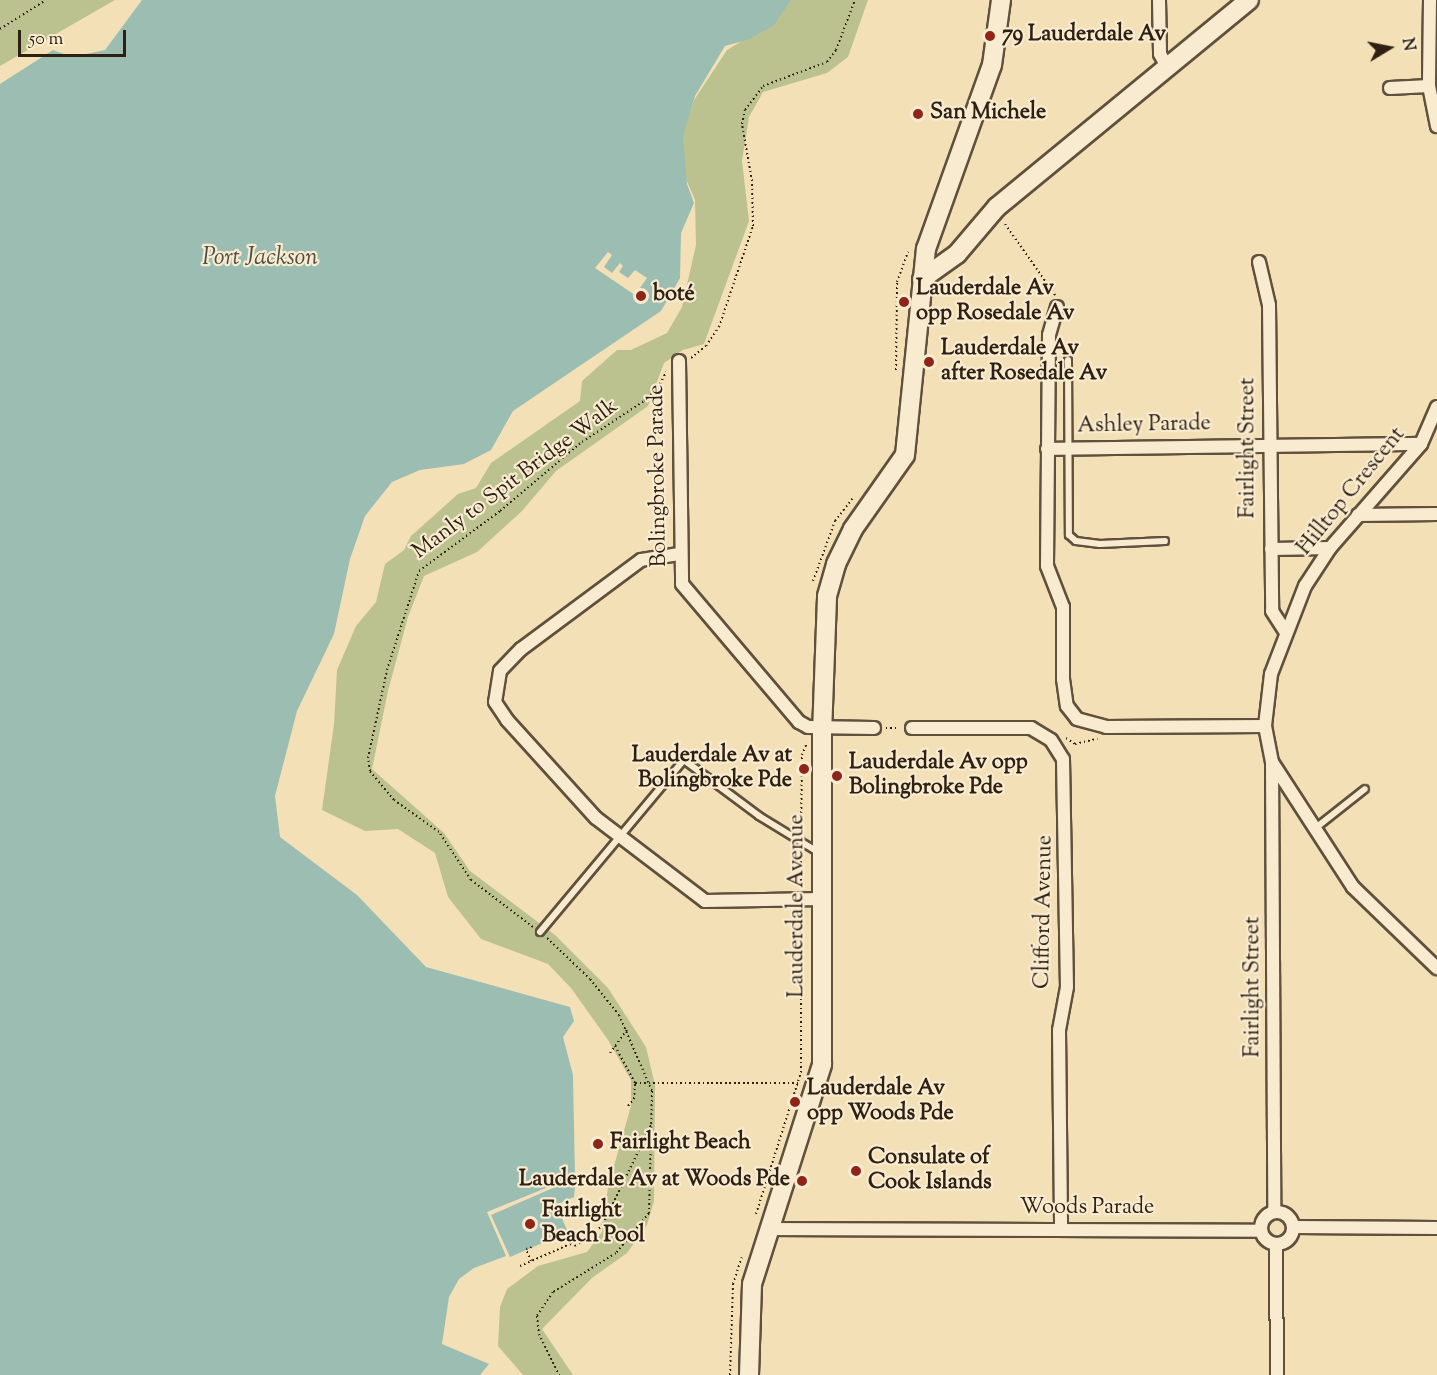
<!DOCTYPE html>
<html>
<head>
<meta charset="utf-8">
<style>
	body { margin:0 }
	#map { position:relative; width:1437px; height:1375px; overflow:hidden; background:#f4e0b7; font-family:"Sorts Mill Goudy",serif }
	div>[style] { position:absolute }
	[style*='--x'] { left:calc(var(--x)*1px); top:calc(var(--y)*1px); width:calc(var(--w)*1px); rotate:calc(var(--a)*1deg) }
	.green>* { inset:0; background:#bbc28f }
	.water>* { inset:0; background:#9cbdb2 }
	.pier>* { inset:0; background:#f4e0b7 }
	.path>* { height:2px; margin-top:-1px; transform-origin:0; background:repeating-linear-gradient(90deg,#2e2013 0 1.5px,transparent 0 4.5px) }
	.roads { filter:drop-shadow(2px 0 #60503c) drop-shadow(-2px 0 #60503c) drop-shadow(0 2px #60503c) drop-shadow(0 -2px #60503c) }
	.lane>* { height:6px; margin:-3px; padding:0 3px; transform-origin:3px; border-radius:3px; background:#f8ebd0 }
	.street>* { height:12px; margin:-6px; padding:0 6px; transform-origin:6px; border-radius:6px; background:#f8ebd0 }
	.street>.ring { margin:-6px; padding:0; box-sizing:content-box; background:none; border:12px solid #f8ebd0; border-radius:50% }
	.secondary>* { height:18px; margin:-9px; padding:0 9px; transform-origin:9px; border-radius:9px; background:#f8ebd0 }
	.dots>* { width:16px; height:16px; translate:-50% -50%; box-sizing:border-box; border:3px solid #f8ebd0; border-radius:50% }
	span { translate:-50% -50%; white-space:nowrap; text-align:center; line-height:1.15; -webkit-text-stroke:4.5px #f8ebd0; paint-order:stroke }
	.poi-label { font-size:22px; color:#2e2013; font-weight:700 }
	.left { translate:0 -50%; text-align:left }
	.right { translate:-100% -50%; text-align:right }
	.street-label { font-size:22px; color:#2e2013 }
	.water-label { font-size:24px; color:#4f4f43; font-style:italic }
	.north { position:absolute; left:1359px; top:18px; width:60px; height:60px; -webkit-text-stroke:4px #f8ebd0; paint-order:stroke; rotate:80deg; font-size:16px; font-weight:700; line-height:24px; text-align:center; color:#2e2013 }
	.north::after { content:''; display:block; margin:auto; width:21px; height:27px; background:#2e2013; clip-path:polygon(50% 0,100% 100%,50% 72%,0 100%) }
	.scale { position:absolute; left:18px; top:30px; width:108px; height:27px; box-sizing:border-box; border:3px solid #2e2013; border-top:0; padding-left:8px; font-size:18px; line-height:21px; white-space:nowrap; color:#2e2013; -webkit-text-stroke:4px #f8ebd0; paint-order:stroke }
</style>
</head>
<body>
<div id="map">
	<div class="green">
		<i style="clip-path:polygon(0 0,115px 0,0 66px)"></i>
		<i style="clip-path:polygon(788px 0,868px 0,848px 57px,827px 73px,763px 92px,749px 117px,742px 161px,749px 221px,704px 344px,683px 350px,664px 363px,648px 406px,556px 471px,522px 511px,477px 552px,424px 576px,408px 617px,388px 691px,372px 769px,444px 833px,470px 871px,555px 935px,608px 988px,646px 1047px,655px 1085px,654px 1201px,647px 1225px,627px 1253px,592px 1278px,542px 1329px,573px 1375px,523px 1375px,498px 1346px,500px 1307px,507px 1289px,538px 1266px,587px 1252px,602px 1232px,608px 1187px,631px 1106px,631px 1080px,608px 1040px,571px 988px,548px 964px,481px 939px,448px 897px,435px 853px,398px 829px,365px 831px,322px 810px,334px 724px,337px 670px,356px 626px,376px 602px,385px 564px,404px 550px,411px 536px,458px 494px,476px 488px,491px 463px,580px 401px,582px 381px,617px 350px,631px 350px,667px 333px,682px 307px,696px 245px,695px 200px,682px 170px,679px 144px,694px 100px,727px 50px,778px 19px)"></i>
	</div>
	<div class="water">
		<i style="clip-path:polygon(142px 0,791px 0,774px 25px,750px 39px,725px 46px,695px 96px,683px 136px,687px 184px,694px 203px,681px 233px,680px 278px,661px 311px,513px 411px,491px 450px,464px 464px,420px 470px,392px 482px,365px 516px,350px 559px,334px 634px,297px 711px,275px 796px,280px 837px,357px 895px,426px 967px,570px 1007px,574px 1021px,563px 1037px,573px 1075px,575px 1176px,487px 1212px,506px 1256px,474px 1268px,459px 1279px,449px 1297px,442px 1344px,489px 1364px,480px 1375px,0 1375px,0 84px,53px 50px,72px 57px,105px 50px)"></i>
		<i style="clip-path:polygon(576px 1178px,574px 1197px,556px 1205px,568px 1232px,510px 1257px,491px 1215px)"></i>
	</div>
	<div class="pier">
		<i style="clip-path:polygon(608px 252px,612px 255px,604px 267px,612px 273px,620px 263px,623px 266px,619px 272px,628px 278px,635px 270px,647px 278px,635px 295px,595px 268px)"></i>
	</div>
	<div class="path">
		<i style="--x:0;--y:29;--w:54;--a:-32.2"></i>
		<i style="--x:1005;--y:224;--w:87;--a:54.8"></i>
		<i style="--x:691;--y:358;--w:19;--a:-39"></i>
		<i style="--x:706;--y:346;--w:23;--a:-56"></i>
		<i style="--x:719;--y:327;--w:107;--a:-71.4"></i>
		<i style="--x:753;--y:226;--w:45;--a:-91.3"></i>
		<i style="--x:752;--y:181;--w:58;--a:-100"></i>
		<i style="--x:742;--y:124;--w:14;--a:-78"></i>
		<i style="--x:745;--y:110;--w:30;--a:-53"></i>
		<i style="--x:763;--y:86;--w:68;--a:-20.6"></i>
		<i style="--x:827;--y:62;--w:15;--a:-53"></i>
		<i style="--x:836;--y:50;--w:53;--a:-69.2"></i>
		<i style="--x:896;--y:370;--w:88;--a:-89.3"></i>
		<i style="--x:897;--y:282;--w:32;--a:-70"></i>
		<i style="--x:813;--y:581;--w:64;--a:-69.9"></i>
		<i style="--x:835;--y:521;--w:29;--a:-52"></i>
		<i style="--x:886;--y:728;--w:12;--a:0"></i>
		<i style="--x:1066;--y:738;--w:11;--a:34"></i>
		<i style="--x:1075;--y:744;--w:23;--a:-13"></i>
		<i style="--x:801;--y:831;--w:76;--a:-89.2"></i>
		<i style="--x:802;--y:755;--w:11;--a:-68"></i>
		<i style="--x:801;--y:885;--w:30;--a:-90"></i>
		<i style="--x:533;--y:927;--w:78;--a:-142.8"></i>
		<i style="--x:471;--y:880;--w:58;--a:-123.7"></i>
		<i style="--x:439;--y:832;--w:55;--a:-144.6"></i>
		<i style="--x:394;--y:800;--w:38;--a:-130"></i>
		<i style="--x:370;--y:771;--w:13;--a:-99"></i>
		<i style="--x:368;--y:758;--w:90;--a:-77.8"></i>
		<i style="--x:387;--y:670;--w:104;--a:-72.1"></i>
		<i style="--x:419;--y:571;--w:101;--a:-36.5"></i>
		<i style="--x:500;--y:511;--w:107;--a:-40.1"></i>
		<i style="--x:582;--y:442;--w:74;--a:-33.5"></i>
		<i style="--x:644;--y:401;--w:19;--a:-43"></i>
		<i style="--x:658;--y:388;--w:18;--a:-63"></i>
		<i style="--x:547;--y:938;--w:59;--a:43.6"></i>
		<i style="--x:590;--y:979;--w:46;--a:51.1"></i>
		<i style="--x:619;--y:1015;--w:83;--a:66.5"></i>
		<i style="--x:652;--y:1091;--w:122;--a:91.4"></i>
		<i style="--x:649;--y:1213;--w:52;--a:129.5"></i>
		<i style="--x:616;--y:1253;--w:74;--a:148.2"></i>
		<i style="--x:553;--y:1292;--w:29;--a:124"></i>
		<i style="--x:537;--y:1316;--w:18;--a:84"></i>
		<i style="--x:539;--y:1334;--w:46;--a:64"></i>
		<i style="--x:615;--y:1046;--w:42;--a:61.6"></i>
		<i style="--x:610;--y:1053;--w:29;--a:-54"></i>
		<i style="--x:628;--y:1106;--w:9;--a:-49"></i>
		<i style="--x:634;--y:1099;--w:16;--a:-86"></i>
		<i style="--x:635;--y:1083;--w:163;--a:0"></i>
		<i style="--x:756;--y:1214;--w:149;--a:-72.4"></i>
		<i style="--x:801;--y:1072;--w:160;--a:-90"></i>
		<i style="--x:531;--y:1261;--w:13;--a:-113"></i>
		<i style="--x:526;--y:1249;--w:6;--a:-18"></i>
		<i style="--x:520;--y:1266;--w:55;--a:-23.7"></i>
		<i style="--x:570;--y:1244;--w:5;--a:22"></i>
		<i style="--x:575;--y:1246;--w:25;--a:-34"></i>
		<i style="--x:596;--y:1232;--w:11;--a:-49"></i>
		<i style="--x:603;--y:1224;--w:110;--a:-64.1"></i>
		<i style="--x:730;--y:1375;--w:91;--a:-88.1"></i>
		<i style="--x:733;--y:1284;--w:28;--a:-72"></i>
	</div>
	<div class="roads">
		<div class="lane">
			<i style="--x:1068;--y:360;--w:175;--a:89.7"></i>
			<i style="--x:1069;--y:535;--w:9;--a:41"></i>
			<i style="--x:1076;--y:541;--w:24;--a:7"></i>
			<i style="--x:1100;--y:544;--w:65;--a:-2.6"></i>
			<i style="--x:1313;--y:830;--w:66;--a:-38.3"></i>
			<i style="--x:540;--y:932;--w:224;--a:-50.1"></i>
			<i style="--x:684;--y:760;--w:94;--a:36.7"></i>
			<i style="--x:759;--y:816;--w:69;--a:31.4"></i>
		</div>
		<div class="street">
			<i style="--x:1159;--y:0;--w:54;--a:88.9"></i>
			<i style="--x:1160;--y:54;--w:13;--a:61"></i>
			<i style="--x:1430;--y:0;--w:86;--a:90.7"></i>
			<i style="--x:1429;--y:86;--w:41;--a:78.7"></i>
			<i style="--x:1390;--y:88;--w:39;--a:-3"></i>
			<i style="--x:1259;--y:262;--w:44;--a:76.9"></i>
			<i style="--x:1269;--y:305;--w:306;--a:89.4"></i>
			<i style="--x:1272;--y:611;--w:24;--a:57"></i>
			<i style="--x:1057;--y:307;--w:29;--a:106"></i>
			<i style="--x:1049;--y:335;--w:231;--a:90.5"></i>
			<i style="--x:1047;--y:566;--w:44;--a:68.7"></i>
			<i style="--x:1063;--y:607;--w:72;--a:90"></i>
			<i style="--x:1063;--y:679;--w:27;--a:82"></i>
			<i style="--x:1067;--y:706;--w:16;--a:52"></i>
			<i style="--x:1077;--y:719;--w:30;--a:15"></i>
			<i style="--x:1106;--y:727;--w:159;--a:-0.4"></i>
			<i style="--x:679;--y:361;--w:223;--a:89.2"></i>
			<i style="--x:682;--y:584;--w:181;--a:49.7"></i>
			<i style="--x:799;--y:722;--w:10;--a:29"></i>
			<i style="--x:808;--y:727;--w:66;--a:0.9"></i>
			<i style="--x:1437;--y:407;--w:40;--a:113.4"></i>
			<i style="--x:1421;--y:444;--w:138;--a:131.2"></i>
			<i style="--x:1330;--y:548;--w:45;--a:123.3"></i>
			<i style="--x:1305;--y:586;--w:94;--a:111.1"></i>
			<i style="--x:1271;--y:674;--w:52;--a:96.6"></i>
			<i style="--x:1265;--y:726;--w:37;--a:79"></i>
			<i style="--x:1272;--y:762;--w:149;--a:57.1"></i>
			<i style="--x:1353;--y:887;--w:117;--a:44"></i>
			<i style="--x:1047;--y:449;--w:374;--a:-0.8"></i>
			<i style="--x:1358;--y:515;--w:79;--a:-0.7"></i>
			<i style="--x:1271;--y:549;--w:59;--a:-1"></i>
			<i style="--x:679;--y:554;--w:38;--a:171"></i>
			<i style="--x:641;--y:560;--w:149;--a:143.4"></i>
			<i style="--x:521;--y:649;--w:30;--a:134"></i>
			<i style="--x:500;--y:671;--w:31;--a:99"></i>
			<i style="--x:495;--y:702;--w:22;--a:56"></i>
			<i style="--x:507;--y:720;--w:132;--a:47.8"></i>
			<i style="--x:596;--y:818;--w:137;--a:37.3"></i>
			<i style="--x:705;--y:901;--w:117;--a:-1"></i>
			<i style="--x:912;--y:728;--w:119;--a:0"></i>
			<i style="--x:1031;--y:728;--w:23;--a:31"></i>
			<i style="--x:1051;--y:740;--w:22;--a:58"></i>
			<i style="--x:1063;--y:759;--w:228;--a:89"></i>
			<i style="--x:1067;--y:987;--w:44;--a:100.5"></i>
			<i style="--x:1059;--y:1030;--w:200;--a:89.4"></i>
			<i style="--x:1272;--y:763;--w:449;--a:89.7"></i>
			<i class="ring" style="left:1261px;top:1212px;width:20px;height:20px"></i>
			<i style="--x:1294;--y:1227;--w:143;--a:0.4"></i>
			<i style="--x:769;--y:1229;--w:492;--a:0.2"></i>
			<i style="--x:1276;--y:1245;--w:130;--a:89.6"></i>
		</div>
		<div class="secondary">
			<i style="--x:922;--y:279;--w:43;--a:-35.5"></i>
			<i style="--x:957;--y:254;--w:62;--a:-49.6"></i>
			<i style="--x:997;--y:207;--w:326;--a:-39.4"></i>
			<i style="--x:749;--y:1375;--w:91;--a:-88.1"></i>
			<i style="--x:752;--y:1284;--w:231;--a:-72.3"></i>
			<i style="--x:822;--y:1064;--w:330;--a:-90"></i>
			<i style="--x:822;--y:734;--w:138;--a:-87.9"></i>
			<i style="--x:827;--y:596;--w:33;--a:-74"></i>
			<i style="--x:836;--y:564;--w:39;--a:-64"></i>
			<i style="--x:853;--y:529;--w:90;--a:-54.9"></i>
			<i style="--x:905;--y:455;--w:207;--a:-84.2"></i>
			<i style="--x:926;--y:249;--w:195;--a:-70.3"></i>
			<i style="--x:992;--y:65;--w:66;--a:-82.1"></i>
		</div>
	</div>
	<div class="dots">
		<i style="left:990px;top:36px;background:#8f2418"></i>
		<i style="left:918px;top:114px;background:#8f2418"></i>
		<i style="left:641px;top:296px;background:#8f2418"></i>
		<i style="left:904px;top:302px;background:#8f2418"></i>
		<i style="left:929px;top:362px;background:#8f2418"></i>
		<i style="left:804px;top:769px;background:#8f2418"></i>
		<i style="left:837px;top:776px;background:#8f2418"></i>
		<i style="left:795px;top:1102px;background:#8f2418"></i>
		<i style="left:598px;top:1144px;background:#8f2418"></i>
		<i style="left:856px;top:1171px;background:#8f2418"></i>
		<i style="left:802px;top:1181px;background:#8f2418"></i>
		<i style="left:530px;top:1224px;background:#8f2418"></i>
	</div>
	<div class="poi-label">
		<span class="left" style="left:1002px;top:36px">79 Lauderdale Av</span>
		<span class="left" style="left:930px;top:114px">San Michele</span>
		<span class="left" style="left:916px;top:302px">Lauderdale Av<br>opp Rosedale Av</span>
		<span class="left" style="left:653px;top:296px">boté</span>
		<span class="left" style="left:941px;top:362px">Lauderdale Av<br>after Rosedale Av</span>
		<span class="right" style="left:792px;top:769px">Lauderdale Av at<br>Bolingbroke Pde</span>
		<span class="left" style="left:849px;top:776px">Lauderdale Av opp<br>Bolingbroke Pde</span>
		<span class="left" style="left:807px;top:1102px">Lauderdale Av<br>opp Woods Pde</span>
		<span class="left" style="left:610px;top:1144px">Fairlight Beach</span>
		<span class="left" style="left:868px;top:1171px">Consulate of<br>Cook Islands</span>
		<span class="right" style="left:790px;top:1181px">Lauderdale Av at Woods Pde</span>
		<span class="left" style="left:542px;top:1224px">Fairlight<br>Beach Pool</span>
	</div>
	<div class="street-label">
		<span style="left:1144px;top:426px;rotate:-1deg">Ashley Parade</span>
		<span style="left:1249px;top:448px;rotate:-90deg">Fairlight Street</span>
		<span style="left:659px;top:476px;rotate:-91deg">Bolingbroke Parade</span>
		<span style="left:516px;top:480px;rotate:-37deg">Manly to Spit Bridge Walk</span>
		<span style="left:1352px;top:492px;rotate:-51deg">Hilltop Crescent</span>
		<span style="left:798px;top:906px;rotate:-90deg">Lauderdale Avenue</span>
		<span style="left:1045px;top:912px;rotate:-89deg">Clifford Avenue</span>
		<span style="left:1254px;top:987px;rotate:-90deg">Fairlight Street</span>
		<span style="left:1087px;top:1209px">Woods Parade</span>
	</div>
	<div class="water-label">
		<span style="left:260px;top:259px">Port Jackson</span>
	</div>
	<div class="north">N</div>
	<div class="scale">50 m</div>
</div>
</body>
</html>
